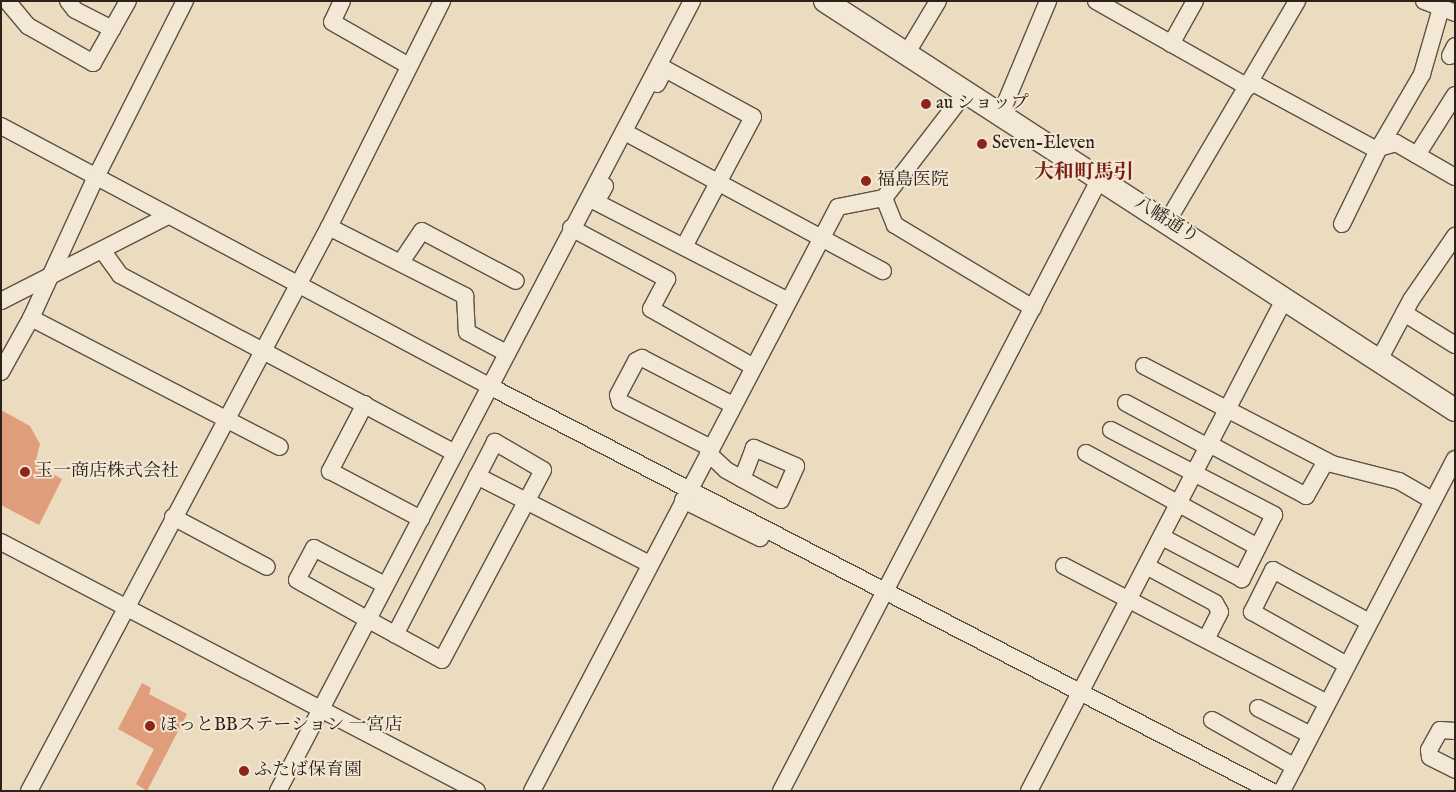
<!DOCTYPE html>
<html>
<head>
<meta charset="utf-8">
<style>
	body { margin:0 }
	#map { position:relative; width:1456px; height:792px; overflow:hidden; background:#ecdcbf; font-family:"IM FELL English","Noto Serif JP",serif }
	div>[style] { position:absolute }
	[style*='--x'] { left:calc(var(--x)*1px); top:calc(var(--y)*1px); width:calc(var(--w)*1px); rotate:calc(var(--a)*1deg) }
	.building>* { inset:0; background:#df9d7c }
	.roads { filter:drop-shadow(1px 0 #5d5045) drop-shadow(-1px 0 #5d5045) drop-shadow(0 1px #5d5045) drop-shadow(0 -1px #5d5045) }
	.street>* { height:16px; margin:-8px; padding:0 8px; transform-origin:8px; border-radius:8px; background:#f3e8d5 }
	.secondary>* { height:22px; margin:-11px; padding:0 11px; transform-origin:11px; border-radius:11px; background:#f3e8d5 }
	.dots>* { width:14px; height:14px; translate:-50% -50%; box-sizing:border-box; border:2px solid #f3e8d5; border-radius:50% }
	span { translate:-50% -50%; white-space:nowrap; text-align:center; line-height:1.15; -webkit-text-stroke:4px #f3e8d5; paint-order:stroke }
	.poi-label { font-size:18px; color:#2d211c }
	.left { translate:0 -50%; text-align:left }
	.street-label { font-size:18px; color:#2d211c }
	.quarter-label { font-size:20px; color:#7a1f14; font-weight:700 }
	.frame { position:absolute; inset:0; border:2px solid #2d211c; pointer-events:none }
</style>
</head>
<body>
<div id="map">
	<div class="building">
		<i style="clip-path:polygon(1px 410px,30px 426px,40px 444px,35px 464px,62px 479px,39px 525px,1px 505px)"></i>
		<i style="clip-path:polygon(142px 683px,151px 688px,149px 694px,187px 714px,147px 791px,136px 784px,154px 749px,118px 729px)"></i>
	</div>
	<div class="roads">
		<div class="street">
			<i style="--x:7;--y:1;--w:33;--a:50"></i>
			<i style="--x:28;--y:26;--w:75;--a:29.6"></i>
			<i style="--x:93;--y:63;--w:71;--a:-60.6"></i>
			<i style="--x:68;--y:1;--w:11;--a:52"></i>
			<i style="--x:75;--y:10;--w:42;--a:27.2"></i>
			<i style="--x:342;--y:1;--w:23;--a:115"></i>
			<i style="--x:332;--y:22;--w:89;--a:29.7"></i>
			<i style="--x:1096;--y:1;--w:175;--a:29.5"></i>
			<i style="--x:1424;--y:1;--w:33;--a:21"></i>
			<i style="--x:1171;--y:44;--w:49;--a:-60.8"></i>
			<i style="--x:905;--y:56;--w:64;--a:-59"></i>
			<i style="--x:1450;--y:56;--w:11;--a:-63"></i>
			<i style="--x:1251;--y:82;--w:141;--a:28.4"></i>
			<i style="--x:1375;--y:149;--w:22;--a:-16"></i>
			<i style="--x:1396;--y:143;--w:68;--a:30"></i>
			<i style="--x:657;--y:84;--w:17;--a:-62"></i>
			<i style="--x:665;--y:69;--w:100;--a:28.6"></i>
			<i style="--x:753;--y:117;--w:147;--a:118"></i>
			<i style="--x:1000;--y:116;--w:125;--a:-67.3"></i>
			<i style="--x:1;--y:126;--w:553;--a:28.05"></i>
			<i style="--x:489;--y:386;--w:881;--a:27.38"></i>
			<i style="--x:632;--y:136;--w:285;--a:28.3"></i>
			<i style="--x:1417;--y:155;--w:71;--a:-57.7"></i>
			<i style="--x:605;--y:186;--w:18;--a:119"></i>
			<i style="--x:596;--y:202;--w:215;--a:27.2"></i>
			<i style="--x:884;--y:198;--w:29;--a:68"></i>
			<i style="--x:895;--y:225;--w:161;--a:31"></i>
			<i style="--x:1167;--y:222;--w:256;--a:-59.5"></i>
			<i style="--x:1342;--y:224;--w:85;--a:-64"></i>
			<i style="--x:1379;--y:148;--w:86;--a:-59.8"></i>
			<i style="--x:1422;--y:74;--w:69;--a:-73.9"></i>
			<i style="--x:329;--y:227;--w:153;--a:26.9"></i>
			<i style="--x:465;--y:296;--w:36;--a:87"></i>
			<i style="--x:467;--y:332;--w:44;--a:28.3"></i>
			<i style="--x:571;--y:228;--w:109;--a:28"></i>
			<i style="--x:667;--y:279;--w:34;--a:118"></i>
			<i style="--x:651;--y:309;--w:118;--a:29.4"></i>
			<i style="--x:102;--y:250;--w:31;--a:54"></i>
			<i style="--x:120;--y:275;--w:379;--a:28"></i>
			<i style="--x:401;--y:262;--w:37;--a:-56"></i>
			<i style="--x:422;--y:231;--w:106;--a:28"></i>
			<i style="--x:1;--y:301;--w:187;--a:-27"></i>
			<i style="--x:1404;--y:313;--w:60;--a:32.1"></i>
			<i style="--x:31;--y:318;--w:280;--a:27.4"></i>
			<i style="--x:1379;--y:360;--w:68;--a:-61.9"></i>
			<i style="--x:1411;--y:300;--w:78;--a:-55.5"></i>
			<i style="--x:1144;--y:366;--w:212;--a:27.5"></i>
			<i style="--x:1332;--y:464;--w:69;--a:14.2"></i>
			<i style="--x:1399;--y:481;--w:39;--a:30"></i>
			<i style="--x:1;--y:372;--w:62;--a:-60.9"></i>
			<i style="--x:31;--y:318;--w:155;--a:-65.3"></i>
			<i style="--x:96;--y:177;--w:197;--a:-63.2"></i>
			<i style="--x:1126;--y:403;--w:95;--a:28.2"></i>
			<i style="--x:365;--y:404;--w:76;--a:117.6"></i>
			<i style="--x:330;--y:471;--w:103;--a:27.8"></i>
			<i style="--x:1111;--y:430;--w:184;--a:27.5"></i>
			<i style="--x:1274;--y:515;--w:72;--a:116.6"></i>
			<i style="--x:1242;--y:579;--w:88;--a:-152.3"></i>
			<i style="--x:1211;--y:445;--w:108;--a:28.2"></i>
			<i style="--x:1306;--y:496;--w:40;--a:-60.3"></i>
			<i style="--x:711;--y:448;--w:102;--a:-153.2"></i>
			<i style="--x:620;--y:402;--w:7;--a:-106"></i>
			<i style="--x:618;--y:395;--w:38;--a:-62"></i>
			<i style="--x:636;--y:361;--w:7;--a:-27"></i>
			<i style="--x:642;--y:358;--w:102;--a:27.3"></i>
			<i style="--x:708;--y:453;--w:25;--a:43"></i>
			<i style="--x:726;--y:470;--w:18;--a:29"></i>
			<i style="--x:742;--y:479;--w:44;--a:28.3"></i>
			<i style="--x:781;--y:500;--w:37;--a:-66"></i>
			<i style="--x:796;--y:466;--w:46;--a:-156.8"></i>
			<i style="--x:754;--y:448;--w:33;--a:111"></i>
			<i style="--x:1086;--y:453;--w:196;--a:28.7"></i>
			<i style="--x:477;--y:476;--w:194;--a:27"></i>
			<i style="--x:683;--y:500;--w:86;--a:26.3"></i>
			<i style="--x:173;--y:517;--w:106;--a:28"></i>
			<i style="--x:1;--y:542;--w:537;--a:27.61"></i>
			<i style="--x:1064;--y:566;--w:297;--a:27.5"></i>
			<i style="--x:1148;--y:567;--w:76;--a:28.2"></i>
			<i style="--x:1215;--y:603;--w:10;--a:61"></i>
			<i style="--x:1220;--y:612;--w:30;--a:117"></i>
			<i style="--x:385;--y:585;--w:80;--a:-152.5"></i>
			<i style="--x:314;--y:548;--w:36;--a:118"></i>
			<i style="--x:297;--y:580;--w:80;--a:29.1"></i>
			<i style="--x:367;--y:619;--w:85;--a:28.7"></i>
			<i style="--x:442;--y:660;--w:215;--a:-62"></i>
			<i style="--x:543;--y:470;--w:56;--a:-149.7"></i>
			<i style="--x:495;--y:442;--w:217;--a:117.4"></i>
			<i style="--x:1347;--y:665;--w:109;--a:-150.8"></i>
			<i style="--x:1252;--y:612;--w:47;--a:-63.4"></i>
			<i style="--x:1273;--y:570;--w:109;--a:28.4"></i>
			<i style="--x:1258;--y:708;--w:59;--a:27"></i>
			<i style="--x:1212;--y:720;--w:95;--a:29.5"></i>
			<i style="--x:1455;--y:731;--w:15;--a:-176"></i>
			<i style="--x:1440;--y:730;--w:23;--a:119"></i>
			<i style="--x:1429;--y:750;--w:7;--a:82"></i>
			<i style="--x:1430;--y:757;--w:28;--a:27"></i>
			<i style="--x:29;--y:791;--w:639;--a:-61.99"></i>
			<i style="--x:329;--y:227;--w:253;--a:-63.4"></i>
			<i style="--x:278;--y:791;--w:892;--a:-62.34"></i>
			<i style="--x:532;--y:791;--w:659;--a:-62.35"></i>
			<i style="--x:838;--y:207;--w:47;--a:-11.1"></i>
			<i style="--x:884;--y:198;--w:133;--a:-52.4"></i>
			<i style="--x:781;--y:791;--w:689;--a:-62.5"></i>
			<i style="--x:1029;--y:791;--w:556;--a:-62.56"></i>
			<i style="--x:1282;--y:791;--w:374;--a:-62.5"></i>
		</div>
		<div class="secondary">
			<i style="--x:825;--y:1;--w:751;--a:32.99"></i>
		</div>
	</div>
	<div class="dots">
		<i style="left:926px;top:104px;background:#8f2418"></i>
		<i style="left:982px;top:144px;background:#8f2418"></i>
		<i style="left:866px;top:181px;background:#8f2418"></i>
		<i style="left:25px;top:472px;background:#8f2418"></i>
		<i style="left:150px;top:726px;background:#8f2418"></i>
		<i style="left:244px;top:771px;background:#8f2418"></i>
	</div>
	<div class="poi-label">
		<span class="left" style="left:936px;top:104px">au ショップ</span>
		<span class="left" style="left:992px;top:144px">Seven-Eleven</span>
		<span class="left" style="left:877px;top:181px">福島医院</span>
		<span class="left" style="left:35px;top:472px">玉一商店株式会社</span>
		<span class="left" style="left:160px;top:726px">ほっとBBステーション 一宮店</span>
		<span class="left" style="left:254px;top:771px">ふたば保育園</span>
	</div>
	<div class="street-label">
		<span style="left:1166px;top:221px;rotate:32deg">八幡通り</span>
	</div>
	<div class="quarter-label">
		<span style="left:1084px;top:172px">大和町馬引</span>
	</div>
	<div class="frame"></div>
</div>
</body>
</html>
